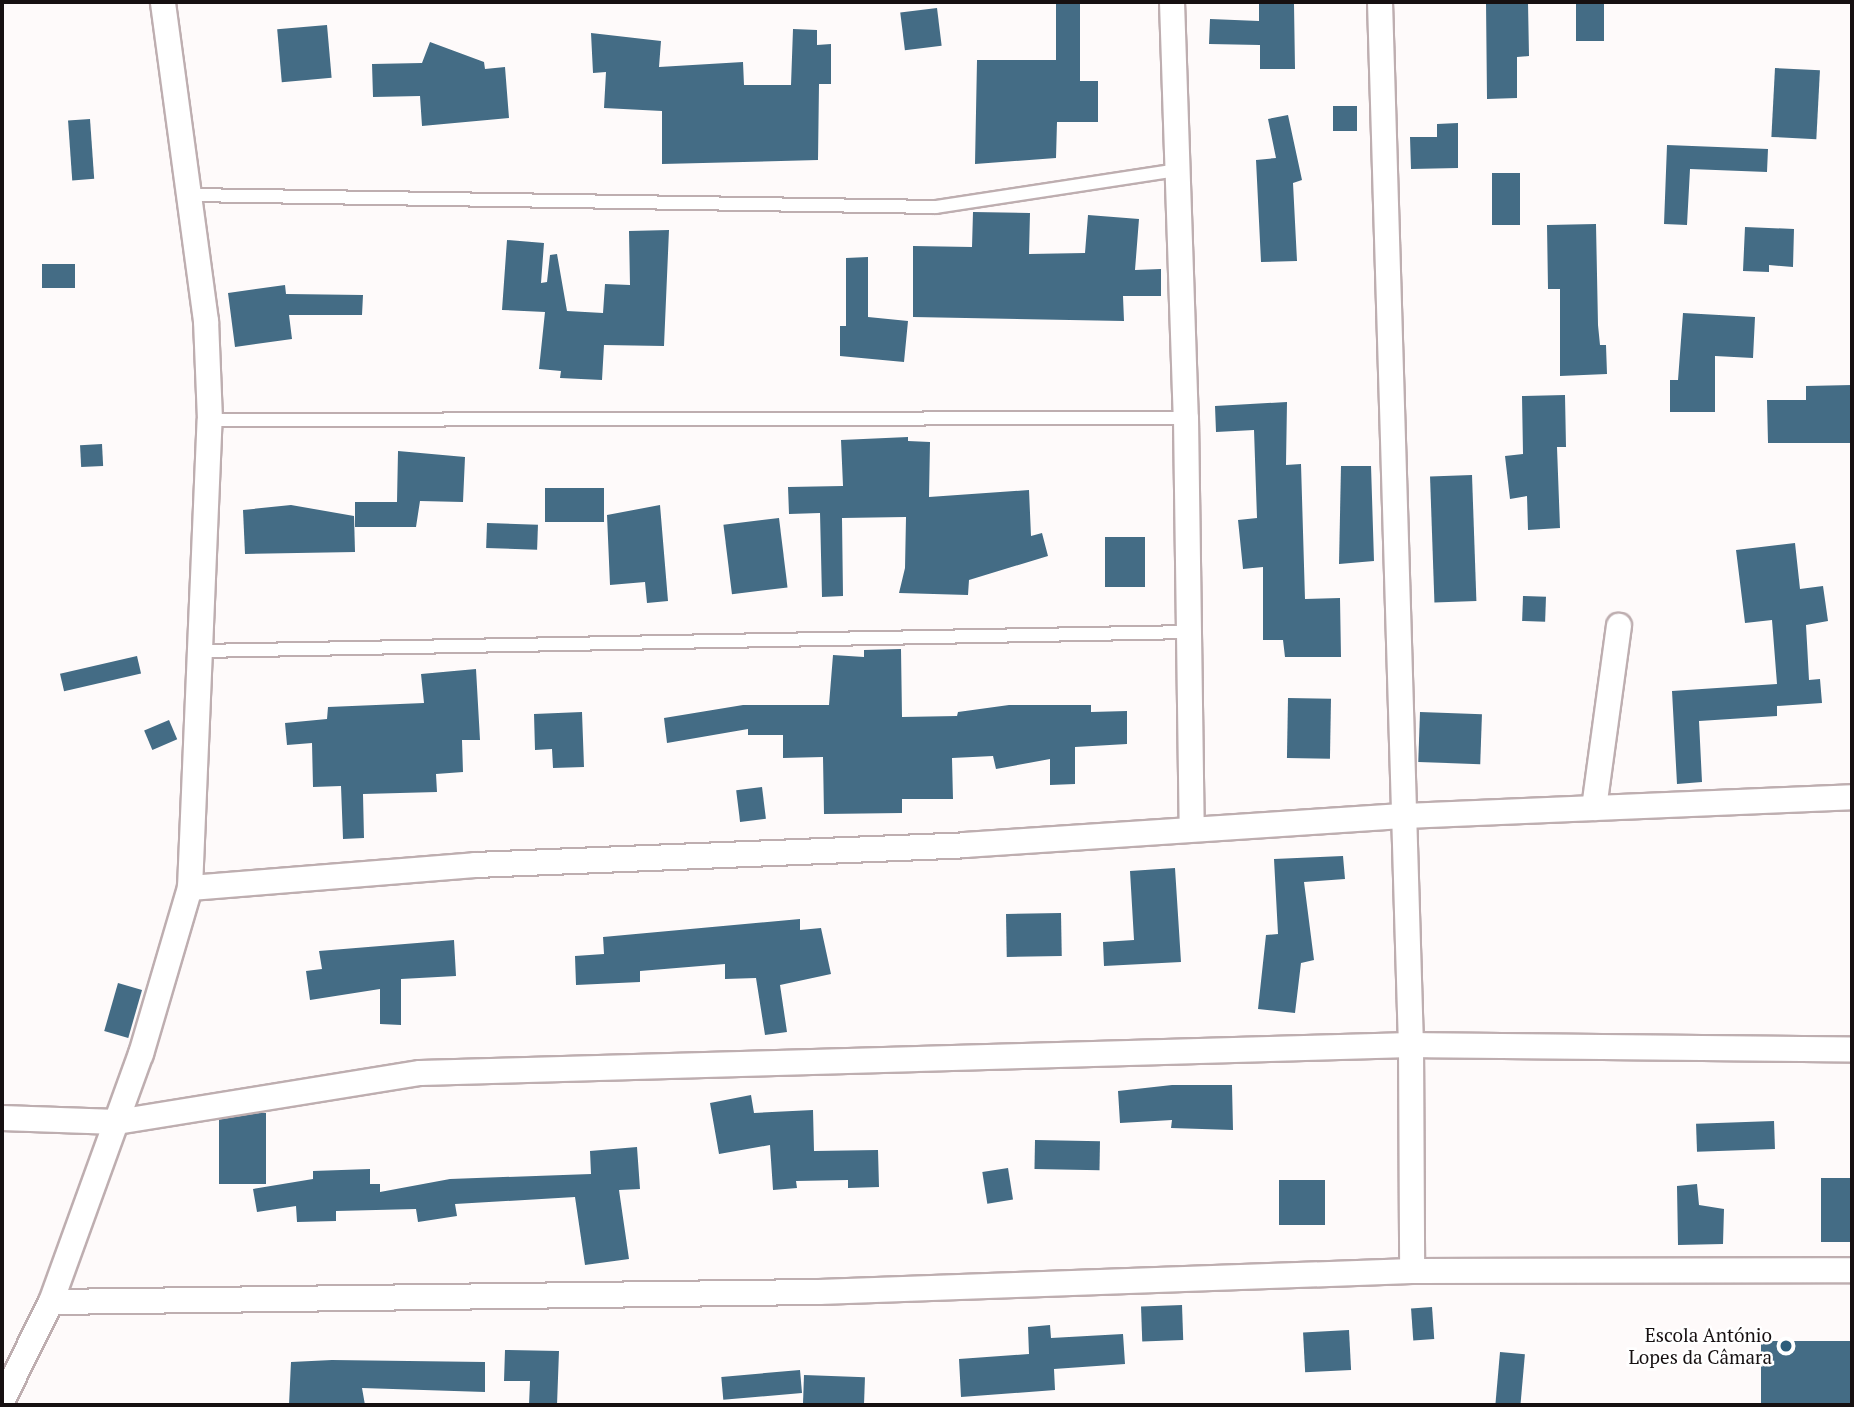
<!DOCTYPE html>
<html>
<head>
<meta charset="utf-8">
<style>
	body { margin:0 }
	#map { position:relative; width:1854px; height:1407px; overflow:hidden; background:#fefafa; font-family:"PT Serif",serif }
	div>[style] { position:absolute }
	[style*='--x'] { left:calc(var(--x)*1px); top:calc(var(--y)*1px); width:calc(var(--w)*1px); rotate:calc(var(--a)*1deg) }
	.building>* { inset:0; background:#446c85; transform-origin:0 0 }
	.roads { filter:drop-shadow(2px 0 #beaeb0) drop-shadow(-2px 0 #beaeb0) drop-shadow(0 2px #beaeb0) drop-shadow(0 -2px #beaeb0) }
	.service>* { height:12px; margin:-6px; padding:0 6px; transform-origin:6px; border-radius:6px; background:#fff }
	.minor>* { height:24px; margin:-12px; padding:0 12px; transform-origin:12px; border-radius:12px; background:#fff }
	.dots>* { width:19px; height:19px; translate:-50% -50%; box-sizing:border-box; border:4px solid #fff; border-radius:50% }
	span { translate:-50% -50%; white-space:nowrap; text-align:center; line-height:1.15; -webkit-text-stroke:5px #fff; paint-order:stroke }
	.poi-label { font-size:19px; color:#161011 }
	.right { translate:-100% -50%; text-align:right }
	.frame { position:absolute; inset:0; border:4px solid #161011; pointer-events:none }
</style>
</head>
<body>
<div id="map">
	<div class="building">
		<i style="clip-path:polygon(1056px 2px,1080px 2px,1080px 81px,1098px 81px,1098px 122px,1057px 122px,1056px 158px,975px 164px,977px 60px,1056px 60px)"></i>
		<i style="clip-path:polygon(1486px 2px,1528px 2px,1529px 56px,1517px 57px,1517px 98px,1487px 99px)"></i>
		<i style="left:1576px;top:2px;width:28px;height:39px"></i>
		<i style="clip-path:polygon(1259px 4px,1294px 4px,1295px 69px,1260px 69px,1260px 45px,1209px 44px,1210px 19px,1259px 21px)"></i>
		<i style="left:937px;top:8px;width:38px;height:37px;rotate:83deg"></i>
		<i style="left:327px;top:25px;width:53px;height:50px;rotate:85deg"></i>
		<i style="clip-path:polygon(793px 29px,817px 30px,817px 45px,831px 44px,831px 84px,819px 84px,818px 160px,662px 164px,662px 111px,604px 108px,606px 72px,593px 73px,591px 33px,661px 41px,659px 67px,743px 62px,744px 85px,791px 85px)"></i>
		<i style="clip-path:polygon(430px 42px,484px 62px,485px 69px,505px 67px,509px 118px,422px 126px,420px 96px,373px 97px,372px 64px,422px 63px)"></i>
		<i style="left:1775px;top:68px;width:45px;height:69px;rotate:3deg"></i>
		<i style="left:1333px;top:106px;width:24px;height:25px"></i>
		<i style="clip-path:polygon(1288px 115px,1302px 180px,1293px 183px,1297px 261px,1261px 262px,1256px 160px,1276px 158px,1268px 119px)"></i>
		<i style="left:90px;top:119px;width:60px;height:22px;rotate:86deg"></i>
		<i style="clip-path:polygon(1458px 123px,1458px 168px,1411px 169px,1410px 137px,1437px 137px,1437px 124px)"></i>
		<i style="clip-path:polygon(1667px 145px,1768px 149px,1767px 172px,1690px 169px,1687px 225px,1664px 224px)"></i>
		<i style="left:1492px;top:173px;width:28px;height:52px"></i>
		<i style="clip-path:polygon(973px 212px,1030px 213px,1029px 254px,1085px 253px,1088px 215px,1139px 219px,1135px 270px,1161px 269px,1161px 296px,1123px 296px,1124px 321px,913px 317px,913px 246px,972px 247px)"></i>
		<i style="clip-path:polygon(1596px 224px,1598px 325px,1600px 345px,1606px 345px,1607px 374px,1560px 376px,1560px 289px,1548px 289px,1547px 225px)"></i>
		<i style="clip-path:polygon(1745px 227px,1794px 229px,1793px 267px,1769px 265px,1769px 272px,1743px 271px)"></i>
		<i style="clip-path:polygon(669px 230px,664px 346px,604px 345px,602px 380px,560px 378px,561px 371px,539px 369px,545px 312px,502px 310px,507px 240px,544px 243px,541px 283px,547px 282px,550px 255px,557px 254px,567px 311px,603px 313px,605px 284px,630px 285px,629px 231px)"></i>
		<i style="clip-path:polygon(868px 257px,868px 317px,908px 321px,904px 362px,840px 356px,840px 326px,846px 326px,846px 258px)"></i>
		<i style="left:75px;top:264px;width:24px;height:33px;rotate:90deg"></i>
		<i style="clip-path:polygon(285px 285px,286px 294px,363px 295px,362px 315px,289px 315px,292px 339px,235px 347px,228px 293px)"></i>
		<i style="clip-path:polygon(1683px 313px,1755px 317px,1753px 358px,1715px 356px,1715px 412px,1670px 412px,1670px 380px,1678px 380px)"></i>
		<i style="clip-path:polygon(1852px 385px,1852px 443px,1768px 443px,1767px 400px,1806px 400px,1806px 386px)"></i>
		<i style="clip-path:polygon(1565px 395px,1566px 447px,1557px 447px,1560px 528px,1528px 530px,1527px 496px,1510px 499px,1505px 456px,1523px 454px,1522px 396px)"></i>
		<i style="clip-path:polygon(1287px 402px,1286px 465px,1301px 464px,1305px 599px,1340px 598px,1341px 657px,1285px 657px,1283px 640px,1263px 640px,1263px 567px,1243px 569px,1238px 520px,1257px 518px,1254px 430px,1216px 432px,1215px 406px)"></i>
		<i style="clip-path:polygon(908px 437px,908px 441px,930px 442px,929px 497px,1029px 490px,1031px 536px,1042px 533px,1048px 556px,969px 580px,968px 595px,899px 593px,905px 568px,906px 517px,842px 518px,843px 596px,822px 597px,820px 513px,789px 514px,788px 487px,843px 486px,841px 440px)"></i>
		<i style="left:102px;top:444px;width:22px;height:22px;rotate:87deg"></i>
		<i style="clip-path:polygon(398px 451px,465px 457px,463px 502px,420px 501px,416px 527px,355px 527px,355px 502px,397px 502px)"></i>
		<i style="clip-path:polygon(1341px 466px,1371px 466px,1374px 561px,1339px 564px)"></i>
		<i style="left:1472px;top:475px;width:126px;height:42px;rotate:88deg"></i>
		<i style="left:604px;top:488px;width:34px;height:59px;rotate:90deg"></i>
		<i style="clip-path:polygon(291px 505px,354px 516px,355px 552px,245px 554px,243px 510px)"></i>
		<i style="clip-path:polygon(660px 505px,668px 601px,647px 603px,645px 582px,610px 585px,607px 515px)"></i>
		<i style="left:779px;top:518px;width:70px;height:56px;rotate:83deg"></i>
		<i style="left:487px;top:523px;width:51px;height:25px;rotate:2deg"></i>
		<i style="left:1105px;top:537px;width:40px;height:50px"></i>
		<i style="clip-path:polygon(1795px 543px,1800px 589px,1823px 586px,1828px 621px,1806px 625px,1809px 680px,1820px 679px,1822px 703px,1777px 706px,1777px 716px,1699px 721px,1702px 782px,1677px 784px,1672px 691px,1777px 684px,1772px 620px,1745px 623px,1736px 550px)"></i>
		<i style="left:1523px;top:596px;width:23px;height:25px;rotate:2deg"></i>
		<i style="clip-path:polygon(901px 649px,902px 717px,957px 716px,958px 712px,1009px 705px,1091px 705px,1091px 712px,1127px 711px,1127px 744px,1075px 747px,1075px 784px,1050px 785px,1050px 759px,996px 769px,993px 756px,952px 758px,953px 799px,902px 799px,902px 813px,824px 814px,823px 757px,783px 758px,783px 735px,748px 735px,748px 729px,667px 743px,664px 718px,743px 705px,829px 705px,833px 655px,864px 657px,864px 650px)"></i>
		<i style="left:137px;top:656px;width:18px;height:79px;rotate:77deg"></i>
		<i style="clip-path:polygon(476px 669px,480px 740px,462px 740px,463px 772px,436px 774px,437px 792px,363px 794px,364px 838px,343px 839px,341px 786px,313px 787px,312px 743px,287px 745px,285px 723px,327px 719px,328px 707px,424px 703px,421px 674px)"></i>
		<i style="left:1288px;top:698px;width:43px;height:60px;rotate:1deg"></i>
		<i style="clip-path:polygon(582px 712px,584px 767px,553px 768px,552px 749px,535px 750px,534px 714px)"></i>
		<i style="left:1420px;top:712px;width:62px;height:50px;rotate:2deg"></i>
		<i style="left:169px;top:720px;width:21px;height:27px;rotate:67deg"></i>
		<i style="left:762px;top:787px;width:32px;height:26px;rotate:83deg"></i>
		<i style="clip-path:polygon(1343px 856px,1345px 879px,1304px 882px,1314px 960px,1301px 963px,1295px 1013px,1258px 1009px,1266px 935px,1278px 934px,1274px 859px)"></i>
		<i style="clip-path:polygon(1175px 868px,1181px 962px,1104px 966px,1103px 942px,1134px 940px,1130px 871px)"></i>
		<i style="left:1061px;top:913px;width:43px;height:55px;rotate:89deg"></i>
		<i style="clip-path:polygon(800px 919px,800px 930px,821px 928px,831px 974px,780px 985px,787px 1032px,765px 1035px,756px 978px,725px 979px,725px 964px,640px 971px,640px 982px,576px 985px,575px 956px,604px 954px,603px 937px)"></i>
		<i style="clip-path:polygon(454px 940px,456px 976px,401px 979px,401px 1025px,380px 1024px,380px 989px,310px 1000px,306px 971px,322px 969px,319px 951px)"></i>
		<i style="left:118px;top:983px;width:25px;height:50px;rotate:16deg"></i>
		<i style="clip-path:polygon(1172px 1085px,1232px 1085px,1233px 1130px,1171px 1128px,1172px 1120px,1120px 1123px,1118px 1091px)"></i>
		<i style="clip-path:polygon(751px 1095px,754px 1113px,813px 1110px,814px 1151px,878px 1150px,879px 1187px,848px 1188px,848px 1180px,796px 1181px,797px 1188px,773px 1190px,770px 1145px,719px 1154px,710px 1103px)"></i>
		<i style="left:266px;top:1113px;width:71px;height:47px;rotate:90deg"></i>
		<i style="left:1774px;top:1121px;width:28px;height:78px;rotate:88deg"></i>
		<i style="left:1035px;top:1140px;width:65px;height:29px;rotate:1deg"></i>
		<i style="clip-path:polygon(637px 1147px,640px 1189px,619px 1190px,629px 1259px,585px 1265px,575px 1197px,455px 1204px,457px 1216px,418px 1222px,416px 1209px,336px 1211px,336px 1221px,297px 1222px,296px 1206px,257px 1212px,253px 1189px,313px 1179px,313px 1171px,370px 1169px,370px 1184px,380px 1184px,380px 1192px,450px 1179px,591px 1174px,590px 1151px)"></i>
		<i style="left:1008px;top:1168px;width:32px;height:26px;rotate:81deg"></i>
		<i style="left:1852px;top:1178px;width:64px;height:31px;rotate:90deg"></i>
		<i style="left:1325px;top:1180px;width:45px;height:46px;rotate:90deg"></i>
		<i style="clip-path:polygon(1697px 1184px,1699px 1205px,1724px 1209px,1723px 1244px,1678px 1245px,1677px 1186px)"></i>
		<i style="left:1182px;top:1305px;width:35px;height:41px;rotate:88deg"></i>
		<i style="left:1432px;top:1307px;width:32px;height:21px;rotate:86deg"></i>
		<i style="clip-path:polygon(1050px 1325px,1051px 1338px,1123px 1334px,1125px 1364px,1054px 1369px,1055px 1390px,961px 1397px,959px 1359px,1029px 1354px,1028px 1327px)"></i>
		<i style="left:1349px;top:1330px;width:40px;height:46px;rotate:87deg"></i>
		<i style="left:1852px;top:1341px;width:64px;height:91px;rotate:90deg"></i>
		<i style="clip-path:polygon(505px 1350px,559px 1351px,557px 1405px,529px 1405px,530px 1381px,504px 1381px)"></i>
		<i style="left:1500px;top:1352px;width:25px;height:53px;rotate:5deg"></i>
		<i style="clip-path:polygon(332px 1360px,485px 1362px,485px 1392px,362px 1388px,365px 1405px,289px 1405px,291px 1362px)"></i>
		<i style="left:800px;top:1370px;width:23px;height:79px;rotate:85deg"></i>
		<i style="left:804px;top:1375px;width:61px;height:30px;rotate:2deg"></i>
	</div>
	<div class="roads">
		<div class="service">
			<i style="--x:189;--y:195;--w:747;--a:0.92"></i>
			<i style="--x:936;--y:207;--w:244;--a:-8.7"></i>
			<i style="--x:210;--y:420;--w:976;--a:-0.12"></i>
			<i style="--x:200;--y:651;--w:989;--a:-1.1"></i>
		</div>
		<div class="minor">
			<i style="--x:1172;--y:2;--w:416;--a:88.1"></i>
			<i style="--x:1186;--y:418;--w:411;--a:89.2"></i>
			<i style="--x:1380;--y:2;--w:1043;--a:88.3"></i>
			<i style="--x:1411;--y:1045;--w:226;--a:89.7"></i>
			<i style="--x:1594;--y:808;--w:184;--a:-82.2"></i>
			<i style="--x:190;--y:888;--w:286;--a:-4.6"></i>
			<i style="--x:475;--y:865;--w:490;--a:-2.3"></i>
			<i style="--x:965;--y:845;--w:441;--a:-3.8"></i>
			<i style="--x:1405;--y:816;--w:447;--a:-2.4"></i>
			<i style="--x:2;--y:1118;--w:115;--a:2"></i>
			<i style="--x:117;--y:1122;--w:307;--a:-9.2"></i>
			<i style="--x:420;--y:1073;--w:991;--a:-1.62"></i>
			<i style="--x:1411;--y:1045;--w:441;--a:0.6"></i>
			<i style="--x:51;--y:1302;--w:768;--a:-0.75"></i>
			<i style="--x:819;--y:1292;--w:593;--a:-2.03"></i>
			<i style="--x:1412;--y:1271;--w:440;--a:-0.1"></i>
			<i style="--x:2;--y:1401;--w:110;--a:-63.7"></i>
			<i style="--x:51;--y:1302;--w:264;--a:-70.1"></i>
			<i style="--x:141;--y:1054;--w:173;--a:-73.6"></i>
			<i style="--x:190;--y:888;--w:468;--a:-87.6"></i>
			<i style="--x:210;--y:420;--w:99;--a:-92.3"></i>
			<i style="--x:206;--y:321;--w:322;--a:-97.7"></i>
		</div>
	</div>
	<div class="dots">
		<i style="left:1786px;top:1346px;background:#2b5c7a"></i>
	</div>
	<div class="poi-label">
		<span class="right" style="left:1772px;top:1346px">Escola António<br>Lopes da Câmara</span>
	</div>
	<div class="frame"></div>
</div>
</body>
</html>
